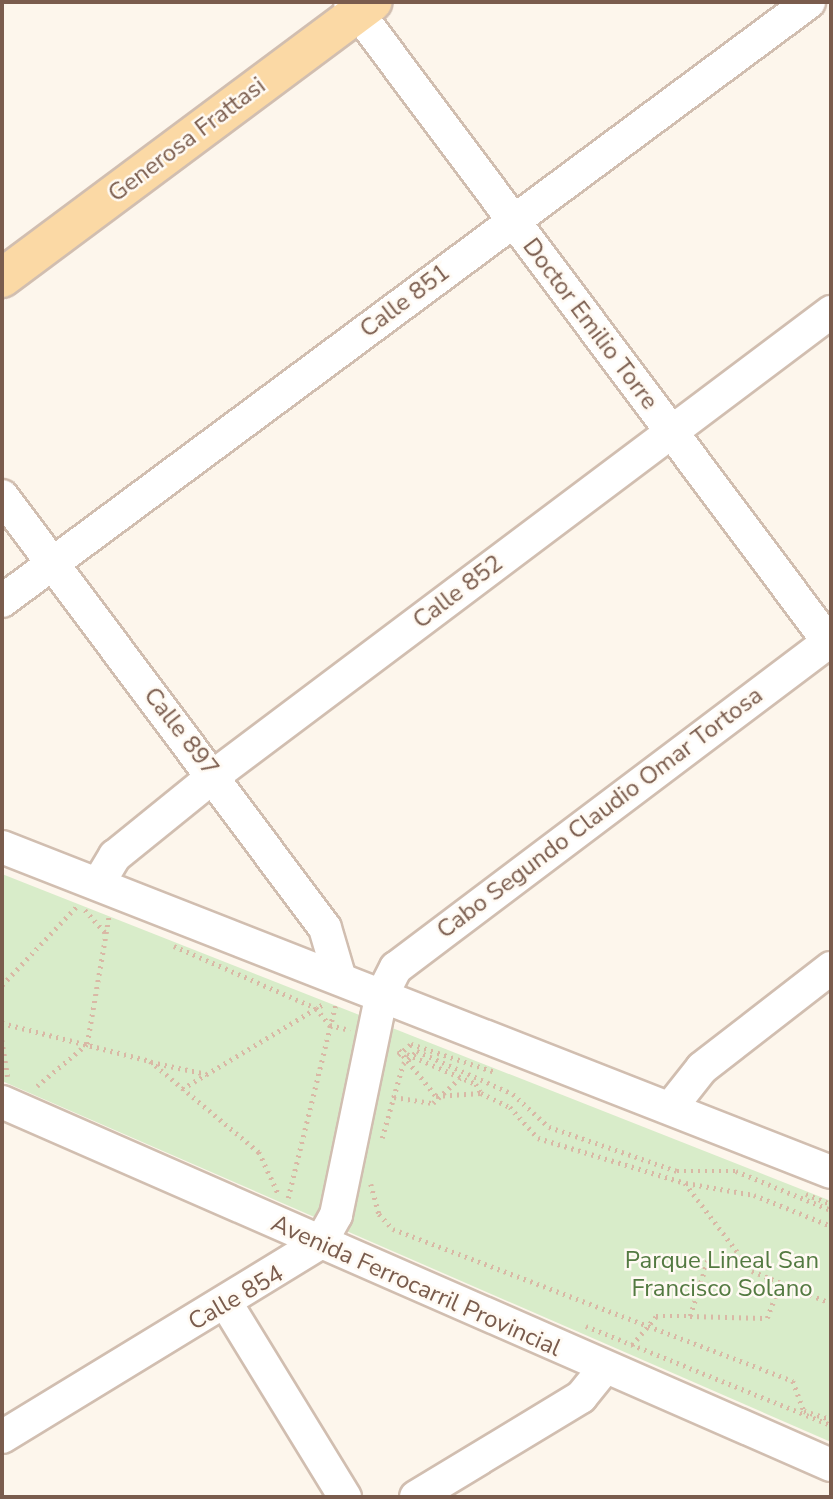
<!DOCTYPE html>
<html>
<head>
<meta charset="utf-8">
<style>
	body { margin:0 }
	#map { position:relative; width:833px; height:1499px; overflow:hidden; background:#fdf6ec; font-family:"Nunito Sans",sans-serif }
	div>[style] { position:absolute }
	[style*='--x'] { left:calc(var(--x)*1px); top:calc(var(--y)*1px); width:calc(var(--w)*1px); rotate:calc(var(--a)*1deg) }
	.green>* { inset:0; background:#d8ecc9 }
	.path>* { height:4.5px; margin-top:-2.25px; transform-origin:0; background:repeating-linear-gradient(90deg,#d9b8a5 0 2px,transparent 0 7px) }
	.roads { filter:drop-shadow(2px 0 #d1beb0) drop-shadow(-2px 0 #d1beb0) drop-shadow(0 2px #d1beb0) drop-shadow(0 -2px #d1beb0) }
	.minor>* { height:32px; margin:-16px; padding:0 16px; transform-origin:16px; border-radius:16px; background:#fff }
	.major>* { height:38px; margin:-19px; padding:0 19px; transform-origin:19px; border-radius:19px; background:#fbd9a5 }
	span { translate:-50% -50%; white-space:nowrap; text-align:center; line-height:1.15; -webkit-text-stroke:5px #fffaf3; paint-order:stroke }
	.street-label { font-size:24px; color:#7a5c4d }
	.park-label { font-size:24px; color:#537a41 }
	.frame { position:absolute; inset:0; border:4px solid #7a5c4d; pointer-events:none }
</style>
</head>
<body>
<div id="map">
	<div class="green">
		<i style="clip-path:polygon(2px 874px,831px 1201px,831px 1442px,2px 1081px)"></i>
	</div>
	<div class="path">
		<i style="--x:85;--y:910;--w:31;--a:48"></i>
		<i style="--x:174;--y:946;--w:155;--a:23.6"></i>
		<i style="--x:316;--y:1008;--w:22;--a:51"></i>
		<i style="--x:330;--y:1025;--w:21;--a:14"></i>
		<i style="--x:2;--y:985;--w:110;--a:-46.5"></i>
		<i style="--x:2;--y:1023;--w:153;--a:14.4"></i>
		<i style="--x:150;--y:1061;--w:142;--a:39.9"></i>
		<i style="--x:259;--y:1152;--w:45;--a:65.1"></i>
		<i style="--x:2;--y:1040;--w:37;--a:81"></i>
		<i style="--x:399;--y:1050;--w:59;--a:51.2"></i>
		<i style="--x:436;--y:1096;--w:45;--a:-3.8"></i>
		<i style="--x:481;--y:1093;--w:32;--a:26"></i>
		<i style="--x:510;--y:1107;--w:42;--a:47.9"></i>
		<i style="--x:538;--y:1138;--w:154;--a:17"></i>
		<i style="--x:685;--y:1183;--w:111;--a:52.7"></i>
		<i style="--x:752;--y:1271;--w:85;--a:22.1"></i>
		<i style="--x:407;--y:1054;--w:75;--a:23.5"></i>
		<i style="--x:476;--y:1084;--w:10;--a:61"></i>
		<i style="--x:398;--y:1055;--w:17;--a:-40"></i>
		<i style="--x:411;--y:1044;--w:89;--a:18.4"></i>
		<i style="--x:151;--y:1062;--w:57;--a:12.1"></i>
		<i style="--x:37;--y:1086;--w:65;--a:-40"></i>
		<i style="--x:87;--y:1044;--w:131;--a:-80.3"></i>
		<i style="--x:182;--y:1089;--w:167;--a:-31"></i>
		<i style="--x:394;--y:1097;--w:39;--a:9"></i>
		<i style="--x:433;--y:1103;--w:37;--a:-43"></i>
		<i style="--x:382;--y:1138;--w:77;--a:-74.2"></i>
		<i style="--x:403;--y:1064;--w:19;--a:-43"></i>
		<i style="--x:417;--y:1051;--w:105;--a:24.1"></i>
		<i style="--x:513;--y:1094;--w:49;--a:42.5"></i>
		<i style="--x:549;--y:1127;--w:135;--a:19"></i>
		<i style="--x:677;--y:1171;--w:59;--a:0"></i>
		<i style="--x:736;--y:1171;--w:103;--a:22.3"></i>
		<i style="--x:686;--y:1183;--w:69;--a:10"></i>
		<i style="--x:754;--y:1195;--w:83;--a:21.9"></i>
		<i style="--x:371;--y:1184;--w:31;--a:75"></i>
		<i style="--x:379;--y:1214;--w:21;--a:47"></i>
		<i style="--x:393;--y:1229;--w:428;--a:20.8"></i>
		<i style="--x:793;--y:1381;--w:32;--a:70"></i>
		<i style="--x:804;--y:1411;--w:28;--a:17"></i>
		<i style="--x:806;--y:1194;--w:27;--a:22"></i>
		<i style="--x:288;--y:1198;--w:198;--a:-76.2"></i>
		<i style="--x:690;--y:1316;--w:77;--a:1.5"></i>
		<i style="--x:767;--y:1318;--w:39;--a:-69"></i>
		<i style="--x:586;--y:1326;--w:264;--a:22"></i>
		<i style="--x:632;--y:1345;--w:38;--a:-50"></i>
		<i style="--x:656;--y:1316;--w:34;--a:0"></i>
		<i style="--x:690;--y:1316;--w:60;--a:-72.5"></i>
	</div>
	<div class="roads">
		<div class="minor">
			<i style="--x:350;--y:2;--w:803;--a:53.2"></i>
			<i style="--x:2;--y:496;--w:539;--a:53.22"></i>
			<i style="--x:325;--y:928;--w:53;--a:73.6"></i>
			<i style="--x:2;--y:601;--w:1005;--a:-36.58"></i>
			<i style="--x:2;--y:847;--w:890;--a:21.41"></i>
			<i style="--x:98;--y:884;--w:33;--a:-59"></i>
			<i style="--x:115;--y:856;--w:129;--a:-39"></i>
			<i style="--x:215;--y:775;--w:771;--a:-36.93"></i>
			<i style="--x:2;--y:1102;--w:905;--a:23.65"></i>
			<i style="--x:672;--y:1106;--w:48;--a:-51.7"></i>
			<i style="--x:702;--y:1068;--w:163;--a:-37.8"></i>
			<i style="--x:226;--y:1303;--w:228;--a:58.5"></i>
			<i style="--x:2;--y:1437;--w:374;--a:-31.4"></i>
			<i style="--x:321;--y:1242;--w:31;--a:-61"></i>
			<i style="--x:336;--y:1215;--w:223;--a:-78.3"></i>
			<i style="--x:381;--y:997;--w:33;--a:-63"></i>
			<i style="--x:396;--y:968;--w:545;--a:-37.02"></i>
			<i style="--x:416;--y:1497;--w:193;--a:-31.2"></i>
			<i style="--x:581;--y:1397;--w:36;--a:-51"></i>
		</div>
		<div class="major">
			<i style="--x:2;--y:278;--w:462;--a:-36.7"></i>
		</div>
	</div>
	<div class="street-label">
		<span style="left:187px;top:140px;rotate:-37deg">Generosa Frattasi</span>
		<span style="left:405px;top:301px;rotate:-37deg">Calle 851</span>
		<span style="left:590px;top:324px;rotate:53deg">Doctor Emilio Torre</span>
		<span style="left:458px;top:592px;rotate:-37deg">Calle 852</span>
		<span style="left:181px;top:732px;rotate:52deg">Calle 897</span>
		<span style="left:600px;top:813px;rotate:-37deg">Cabo Segundo Claudio Omar Tortosa</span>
		<span style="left:416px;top:1286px;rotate:24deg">Avenida Ferrocarril Provincial</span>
		<span style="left:236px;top:1298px;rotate:-30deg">Calle 854</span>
	</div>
	<div class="park-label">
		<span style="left:722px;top:1275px">Parque Lineal San<br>Francisco Solano</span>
	</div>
	<div class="frame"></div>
</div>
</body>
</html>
